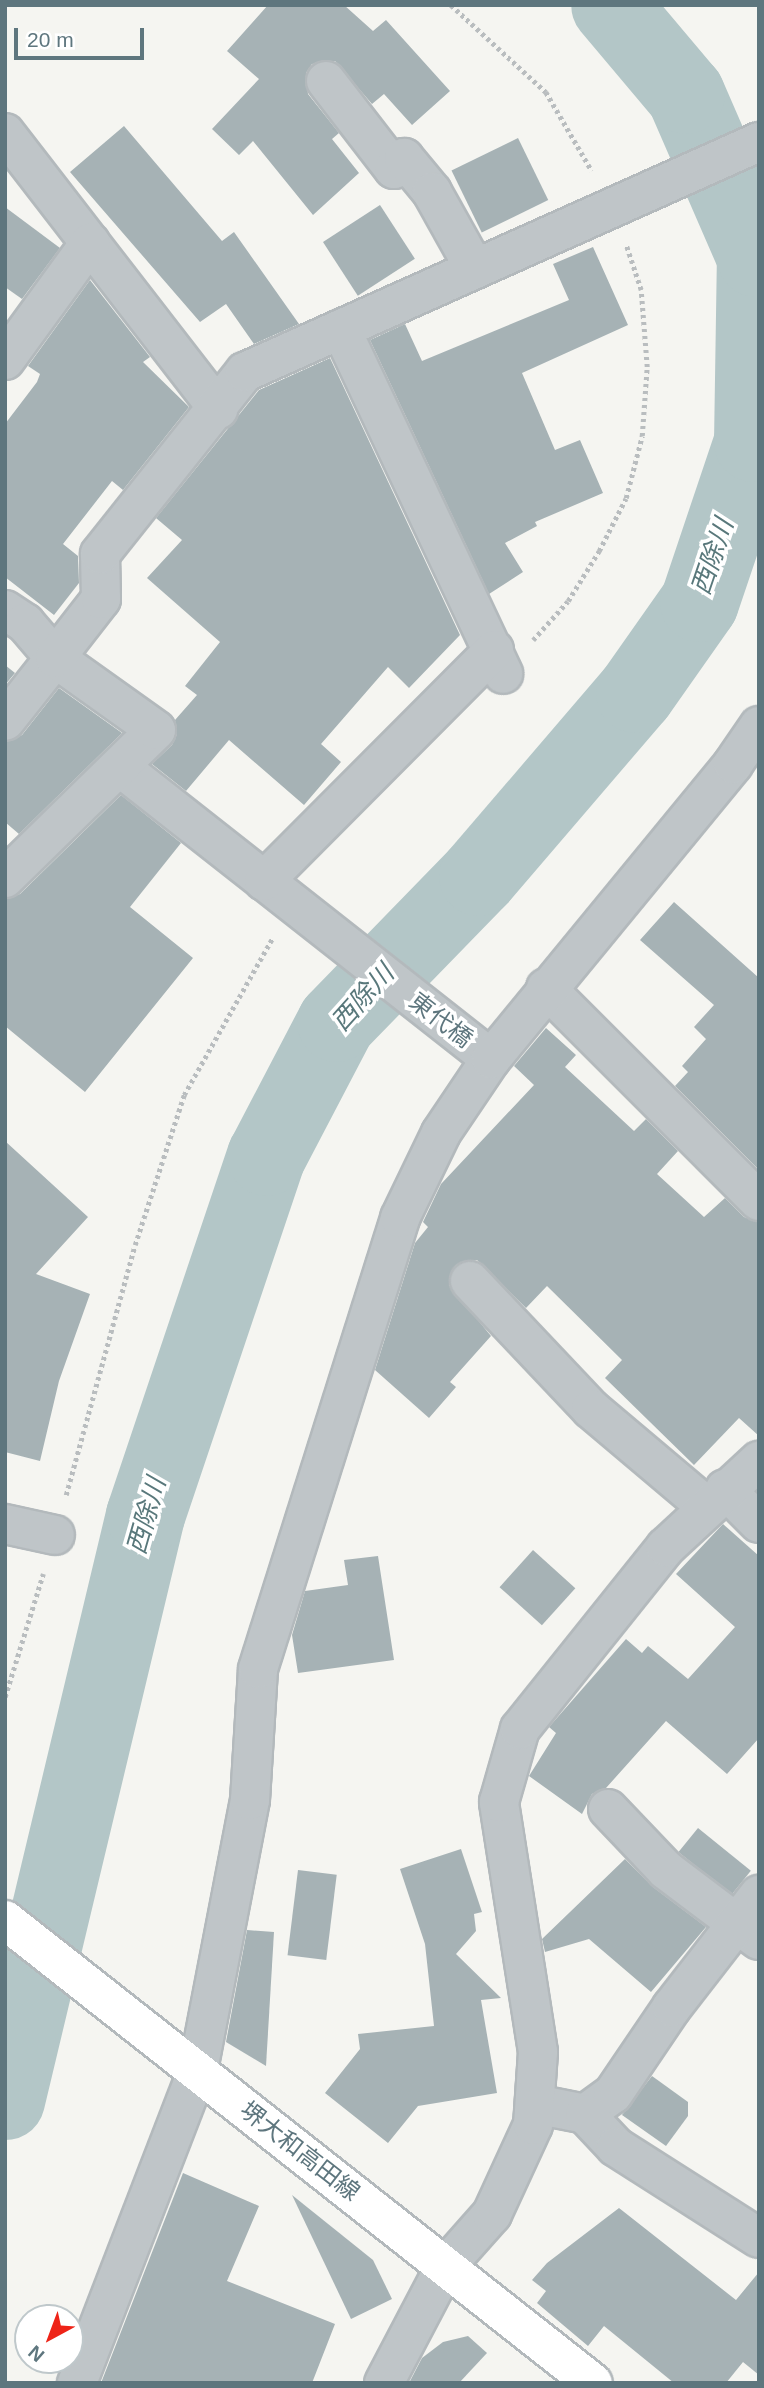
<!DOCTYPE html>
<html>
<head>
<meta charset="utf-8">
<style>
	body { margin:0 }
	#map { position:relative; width:764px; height:2388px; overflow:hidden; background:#f5f5f1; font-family:Arial,"Noto Sans JP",sans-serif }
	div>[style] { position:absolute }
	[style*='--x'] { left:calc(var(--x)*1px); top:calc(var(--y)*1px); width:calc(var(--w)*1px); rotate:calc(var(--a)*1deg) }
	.river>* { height:79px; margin:-39.5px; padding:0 39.5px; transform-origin:39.5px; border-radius:39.5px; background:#b3c6c7 }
	.building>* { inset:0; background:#a6b2b5; transform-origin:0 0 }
	.path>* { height:4.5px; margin-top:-2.25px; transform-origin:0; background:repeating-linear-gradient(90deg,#b9bdbf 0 3.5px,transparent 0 7px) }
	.roads { filter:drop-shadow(2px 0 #b3b9bc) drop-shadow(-2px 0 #b3b9bc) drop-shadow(0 2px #b3b9bc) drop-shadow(0 -2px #b3b9bc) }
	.minor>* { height:38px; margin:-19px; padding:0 19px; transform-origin:19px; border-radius:19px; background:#bfc5c8 }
	.major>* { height:38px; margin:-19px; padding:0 19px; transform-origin:19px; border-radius:19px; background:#fff }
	span { translate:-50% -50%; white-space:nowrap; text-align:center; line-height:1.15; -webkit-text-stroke:7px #fff; paint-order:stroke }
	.street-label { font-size:24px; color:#5e767e }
	.water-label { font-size:26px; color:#59787b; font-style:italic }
	.frame { position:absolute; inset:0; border:7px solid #5e767e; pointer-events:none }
	.north { position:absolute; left:14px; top:2304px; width:70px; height:70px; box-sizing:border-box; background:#fff; border:2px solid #bfc8cb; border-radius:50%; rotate:221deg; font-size:19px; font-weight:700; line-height:28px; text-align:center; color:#5e767e }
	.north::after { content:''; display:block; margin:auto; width:24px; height:32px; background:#ee2418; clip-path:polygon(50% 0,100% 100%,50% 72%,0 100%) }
	.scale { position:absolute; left:14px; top:28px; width:130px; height:32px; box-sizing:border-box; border:4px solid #5e767e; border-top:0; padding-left:9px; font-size:21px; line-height:24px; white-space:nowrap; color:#5e767e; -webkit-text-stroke:5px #fff; paint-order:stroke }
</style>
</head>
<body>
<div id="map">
	<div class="river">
		<i style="--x:5;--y:2100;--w:602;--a:-76.54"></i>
		<i style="--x:145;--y:1515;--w:379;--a:-71.4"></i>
		<i style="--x:266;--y:1156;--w:151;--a:-62.4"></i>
		<i style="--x:336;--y:1022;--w:204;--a:-45.8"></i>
		<i style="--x:478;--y:876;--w:241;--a:-49.4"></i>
		<i style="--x:635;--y:693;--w:111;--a:-54.9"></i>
		<i style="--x:699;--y:602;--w:169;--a:-71.4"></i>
		<i style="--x:753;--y:442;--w:185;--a:-89.1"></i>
		<i style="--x:756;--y:257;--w:178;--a:-113.5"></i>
		<i style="--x:685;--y:94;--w:116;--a:-130.1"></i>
	</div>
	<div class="building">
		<i style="clip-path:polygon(268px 5px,344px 5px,373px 31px,386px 20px,450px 91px,412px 125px,384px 94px,372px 104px,335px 61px,312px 64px,306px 73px,308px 94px,339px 133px,332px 139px,359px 173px,313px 215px,253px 141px,239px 155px,212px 129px,259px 79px,227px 51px)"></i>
		<i style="clip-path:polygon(124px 126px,222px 241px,234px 232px,299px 324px,254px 344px,226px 304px,200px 322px,70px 172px)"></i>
		<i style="left:518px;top:138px;width:69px;height:74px;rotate:64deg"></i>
		<i style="left:380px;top:205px;width:64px;height:68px;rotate:57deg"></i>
		<i style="clip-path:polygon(5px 207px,60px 248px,22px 299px,5px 287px)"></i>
		<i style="clip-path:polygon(593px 247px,628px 325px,522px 373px,555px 450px,580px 440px,603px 493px,535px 522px,537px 526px,505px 543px,523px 572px,489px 594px,370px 340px,405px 324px,422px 361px,569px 300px,553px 264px)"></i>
		<i style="clip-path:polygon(90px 280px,150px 357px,143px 362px,189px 407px,123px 490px,112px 481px,63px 544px,78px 556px,79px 583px,54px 615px,5px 577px,5px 424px,37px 382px,40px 374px,28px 366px)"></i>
		<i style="clip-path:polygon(330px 358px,460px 635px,409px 688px,388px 667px,321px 744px,341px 762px,304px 805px,229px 740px,186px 791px,152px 764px,172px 745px,177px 734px,175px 720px,197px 695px,185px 686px,220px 642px,147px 578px,182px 540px,156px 518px,259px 390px)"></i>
		<i style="clip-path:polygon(5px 665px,15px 673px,5px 685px)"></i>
		<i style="clip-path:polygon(59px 688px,122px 733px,19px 834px,5px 822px,5px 742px,22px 735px)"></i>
		<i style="clip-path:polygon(121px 795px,181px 843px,130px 907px,193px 958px,85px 1092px,5px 1026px,5px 899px,20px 894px)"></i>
		<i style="clip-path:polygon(674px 902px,759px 978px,759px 1170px,675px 1086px,688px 1072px,682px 1066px,706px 1039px,694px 1027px,714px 1005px,640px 940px)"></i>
		<i style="clip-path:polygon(546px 1028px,576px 1055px,565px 1067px,634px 1131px,646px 1119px,678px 1151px,657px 1174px,704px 1217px,725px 1198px,744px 1217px,759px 1222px,759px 1436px,739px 1418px,694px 1465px,605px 1378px,622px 1360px,547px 1286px,526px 1308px,477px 1260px,456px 1265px,449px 1285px,491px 1336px,450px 1382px,456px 1387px,429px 1418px,375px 1370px,415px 1243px,428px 1227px,423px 1222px,441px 1184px,534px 1085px,514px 1066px)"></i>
		<i style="clip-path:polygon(5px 1141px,88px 1217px,36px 1274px,90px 1294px,59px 1381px,40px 1461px,5px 1452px)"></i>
		<i style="clip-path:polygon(723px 1524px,759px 1556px,759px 1738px,727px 1774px,666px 1721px,606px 1788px,592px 1794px,582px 1814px,529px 1776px,556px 1733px,549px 1727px,626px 1639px,642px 1653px,648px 1646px,688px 1679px,735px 1627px,676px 1574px)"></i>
		<i style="left:533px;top:1550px;width:57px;height:50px;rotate:42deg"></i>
		<i style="clip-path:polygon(378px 1556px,394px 1660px,298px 1673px,292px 1635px,305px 1591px,348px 1585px,344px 1560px)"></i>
		<i style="left:698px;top:1828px;width:68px;height:31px;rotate:39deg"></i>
		<i style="clip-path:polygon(461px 1849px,482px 1912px,474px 1914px,476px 1931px,456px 1954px,501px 1998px,481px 2000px,497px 2093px,418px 2106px,388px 2143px,325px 2093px,360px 2049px,358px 2034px,434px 2026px,425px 1944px,400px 1869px)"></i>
		<i style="clip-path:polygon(625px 1859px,653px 1887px,706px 1927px,651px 1992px,589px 1939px,545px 1952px,542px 1939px)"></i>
		<i style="left:298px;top:1870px;width:39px;height:86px;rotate:7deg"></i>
		<i style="clip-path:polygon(247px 1930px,274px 1932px,266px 2066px,226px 2042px)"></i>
		<i style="clip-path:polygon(652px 2076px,688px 2102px,688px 2116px,666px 2146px,622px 2115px)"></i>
		<i style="clip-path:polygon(183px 2173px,259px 2206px,227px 2281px,335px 2324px,312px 2383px,101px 2383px)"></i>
		<i style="clip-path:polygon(292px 2195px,373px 2260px,392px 2299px,351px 2319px)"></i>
		<i style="clip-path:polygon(619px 2208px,736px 2300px,759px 2272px,759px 2375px,743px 2362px,726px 2383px,674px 2383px,604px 2326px,588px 2346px,537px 2303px,546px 2291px,532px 2280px,547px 2263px)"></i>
		<i style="clip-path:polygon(468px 2336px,487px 2353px,459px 2383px,409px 2383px,422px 2358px,443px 2342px)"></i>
	</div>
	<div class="path">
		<i style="--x:451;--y:5;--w:129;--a:42.5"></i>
		<i style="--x:546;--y:92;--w:91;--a:59.8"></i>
		<i style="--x:533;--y:640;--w:52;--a:-48.1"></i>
		<i style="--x:568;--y:601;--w:59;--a:-58.2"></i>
		<i style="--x:599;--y:551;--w:59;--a:-63"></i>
		<i style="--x:626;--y:498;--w:64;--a:-75.5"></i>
		<i style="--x:642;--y:436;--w:69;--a:-85.9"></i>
		<i style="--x:647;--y:367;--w:77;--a:-94.5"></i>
		<i style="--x:641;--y:290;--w:47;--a:-108.4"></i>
		<i style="--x:66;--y:1495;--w:259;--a:-74.6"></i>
		<i style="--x:135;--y:1245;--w:158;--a:-71.9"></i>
		<i style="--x:184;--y:1095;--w:179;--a:-60.6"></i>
		<i style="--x:5;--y:1697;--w:129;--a:-72.8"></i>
	</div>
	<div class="roads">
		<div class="minor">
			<i style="--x:326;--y:81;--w:111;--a:52.3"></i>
			<i style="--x:394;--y:169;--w:15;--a:-48"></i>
			<i style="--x:404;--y:158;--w:44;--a:50.5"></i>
			<i style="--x:432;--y:192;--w:88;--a:60.8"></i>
			<i style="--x:5;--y:133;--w:349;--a:52.3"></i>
			<i style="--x:341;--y:329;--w:381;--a:64.8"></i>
			<i style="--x:5;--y:360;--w:145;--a:-54"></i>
			<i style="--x:5;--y:610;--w:24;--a:33"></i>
			<i style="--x:25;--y:623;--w:46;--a:49.4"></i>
			<i style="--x:55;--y:658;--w:80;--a:128.4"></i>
			<i style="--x:120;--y:767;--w:472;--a:38.2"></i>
			<i style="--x:5;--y:878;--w:211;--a:-44.4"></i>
			<i style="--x:156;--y:730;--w:124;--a:-144.5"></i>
			<i style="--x:55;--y:658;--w:75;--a:-52.1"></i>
			<i style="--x:101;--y:599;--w:45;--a:-91.3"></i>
			<i style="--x:100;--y:554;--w:233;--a:-51.5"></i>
			<i style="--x:245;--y:372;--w:563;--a:-24.11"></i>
			<i style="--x:264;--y:881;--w:326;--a:-45.1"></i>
			<i style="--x:546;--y:988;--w:301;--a:45"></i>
			<i style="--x:470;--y:1281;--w:176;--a:46.6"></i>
			<i style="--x:591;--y:1409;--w:152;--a:40.2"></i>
			<i style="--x:725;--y:1489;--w:48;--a:45"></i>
			<i style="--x:5;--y:1524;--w:51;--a:12.4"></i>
			<i style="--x:608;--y:1809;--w:84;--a:46.4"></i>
			<i style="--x:666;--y:1870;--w:116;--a:37"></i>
			<i style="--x:535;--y:2104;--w:51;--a:11.3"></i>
			<i style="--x:585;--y:2114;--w:34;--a:-36"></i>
			<i style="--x:613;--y:2094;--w:105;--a:-55.9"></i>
			<i style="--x:672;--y:2007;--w:142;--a:-52.2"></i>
			<i style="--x:585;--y:2114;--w:45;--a:46.8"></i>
			<i style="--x:616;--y:2147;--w:169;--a:32.5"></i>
			<i style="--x:77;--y:2383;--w:336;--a:-68.9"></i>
			<i style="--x:198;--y:2070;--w:275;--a:-79.1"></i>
			<i style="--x:250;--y:1800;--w:131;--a:-86.5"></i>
			<i style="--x:258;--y:1669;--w:473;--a:-72.5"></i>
			<i style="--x:400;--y:1218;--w:94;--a:-64.2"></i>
			<i style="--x:441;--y:1133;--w:89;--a:-56"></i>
			<i style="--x:491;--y:1059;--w:382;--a:-50.6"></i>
			<i style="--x:733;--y:764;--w:46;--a:-55.6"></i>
			<i style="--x:384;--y:2383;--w:131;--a:-62.3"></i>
			<i style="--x:445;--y:2267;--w:71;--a:-48.4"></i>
			<i style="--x:492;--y:2214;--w:98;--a:-65.3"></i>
			<i style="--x:533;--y:2125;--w:73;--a:-86.1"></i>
			<i style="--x:538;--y:2052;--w:253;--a:-98.9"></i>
			<i style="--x:499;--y:1802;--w:76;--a:-74"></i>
			<i style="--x:520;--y:1729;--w:233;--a:-51.3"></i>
			<i style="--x:666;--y:1547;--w:127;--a:-42.8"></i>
		</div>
		<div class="major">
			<i style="--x:5;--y:1920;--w:748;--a:38.22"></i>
		</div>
	</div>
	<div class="street-label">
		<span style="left:441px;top:1020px;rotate:38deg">東代橋</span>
		<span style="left:300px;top:2151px;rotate:38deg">堺大和高田線</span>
	</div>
	<div class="water-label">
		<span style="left:713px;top:557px;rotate:-71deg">西除川</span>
		<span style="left:363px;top:998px;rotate:-48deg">西除川</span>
		<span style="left:147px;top:1516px;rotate:-74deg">西除川</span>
	</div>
	<div class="frame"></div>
	<div class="north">N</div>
	<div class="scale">20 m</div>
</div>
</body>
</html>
